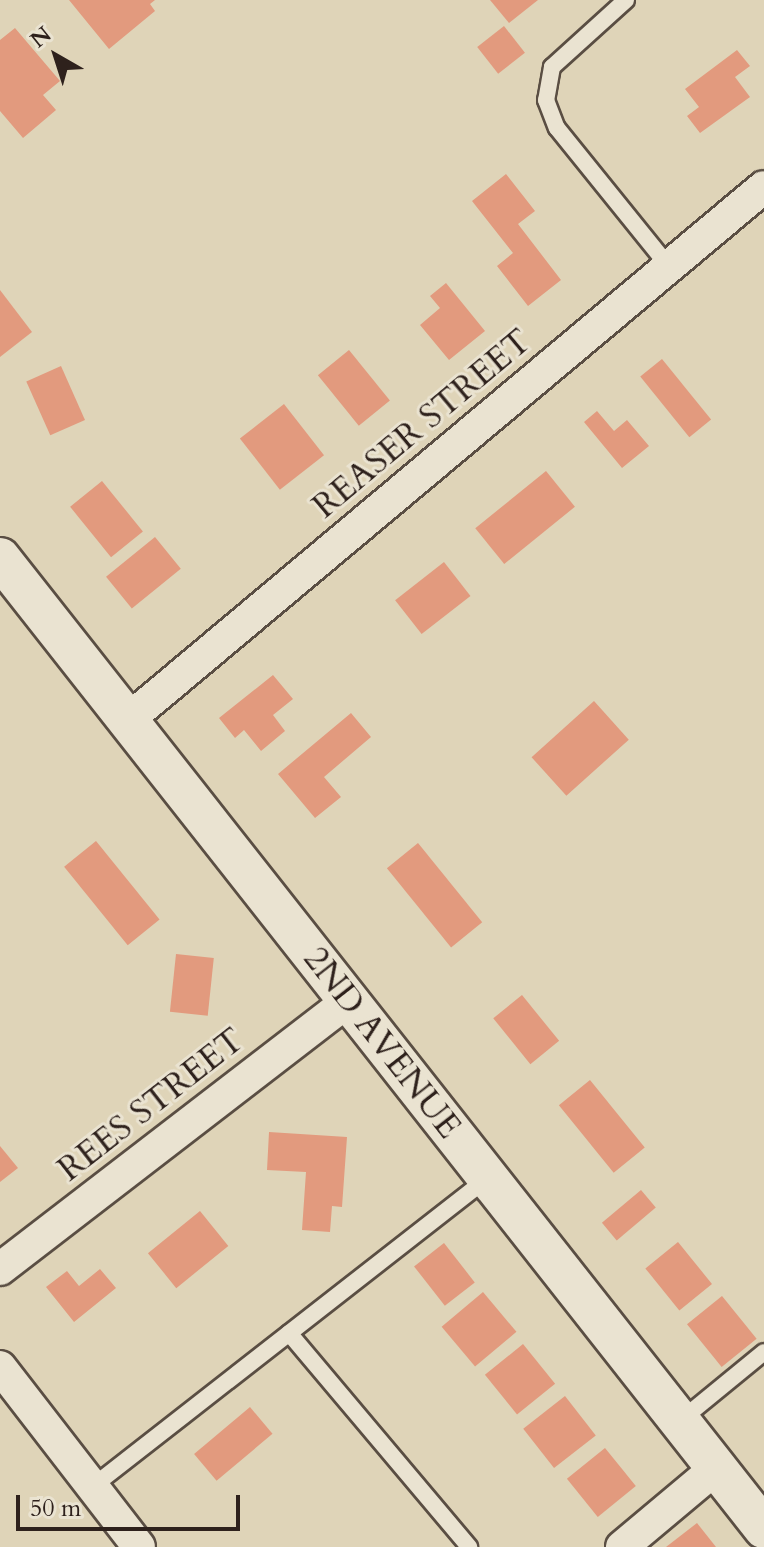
<!DOCTYPE html>
<html>
<head>
<meta charset="utf-8">
<style>
	body { margin:0 }
	#map { position:relative; width:764px; height:1547px; overflow:hidden; background:#dfd4b8; font-family:Cardo,serif }
	div>[style] { position:absolute }
	[style*='--x'] { left:calc(var(--x)*1px); top:calc(var(--y)*1px); width:calc(var(--w)*1px); rotate:calc(var(--a)*1deg) }
	.building>* { inset:0; background:#e29a7e; transform-origin:0 0 }
	.roads { filter:drop-shadow(2px 0 #5a4e43) drop-shadow(-2px 0 #5a4e43) drop-shadow(0 2px #5a4e43) drop-shadow(0 -2px #5a4e43) }
	.service>* { height:16px; margin:-8px; padding:0 8px; transform-origin:8px; border-radius:8px; background:#eae3d1 }
	.minor>* { height:32px; margin:-16px; padding:0 16px; transform-origin:16px; border-radius:16px; background:#eae3d1 }
	.tertiary>* { height:40px; margin:-20px; padding:0 20px; transform-origin:20px; border-radius:20px; background:#eae3d1 }
	span { translate:-50% -50%; white-space:nowrap; text-align:center; line-height:1.15; -webkit-text-stroke:6px #eae3d1; paint-order:stroke }
	.street-label { font-size:34px; color:#2e211c }
	.north { position:absolute; left:16px; top:16px; width:80px; height:80px; -webkit-text-stroke:6px #eae3d1; paint-order:stroke; rotate:321deg; font-size:22px; font-weight:700; line-height:32px; text-align:center; color:#2e211c }
	.north::after { content:''; display:block; margin:auto; width:28px; height:36px; background:#2e211c; clip-path:polygon(50% 0,100% 100%,50% 72%,0 100%) }
	.scale { position:absolute; left:16px; top:1495px; width:224px; height:36px; box-sizing:border-box; border:4px solid #2e211c; border-top:0; padding-left:10px; font-size:24px; line-height:28px; white-space:nowrap; color:#2e211c; -webkit-text-stroke:6px #eae3d1; paint-order:stroke }
</style>
</head>
<body>
<div id="map">
	<div class="building">
		<i style="clip-path:polygon(69px 0,155px 0,150px 4px,155px 11px,109px 49px)"></i>
		<i style="clip-path:polygon(490px 0,538px 0,509px 23px)"></i>
		<i style="left:504px;top:26px;width:34px;height:34px;rotate:52deg"></i>
		<i style="clip-path:polygon(15px 28px,60px 81px,43px 95px,56px 110px,23px 138px,0 111px,0 40px)"></i>
		<i style="clip-path:polygon(737px 50px,750px 66px,735px 77px,750px 97px,700px 133px,687px 116px,699px 107px,685px 89px)"></i>
		<i style="clip-path:polygon(506px 174px,535px 211px,518px 224px,561px 280px,528px 306px,497px 266px,513px 253px,472px 201px)"></i>
		<i style="clip-path:polygon(446px 283px,485px 331px,449px 360px,420px 325px,440px 308px,430px 296px)"></i>
		<i style="clip-path:polygon(0 290px,32px 332px,0 357px)"></i>
		<i style="left:349px;top:350px;width:65px;height:40px;rotate:51deg"></i>
		<i style="left:662px;top:359px;width:78px;height:28px;rotate:51deg"></i>
		<i style="left:61px;top:366px;width:59px;height:38px;rotate:66deg"></i>
		<i style="left:284px;top:404px;width:65px;height:56px;rotate:52deg"></i>
		<i style="clip-path:polygon(597px 411px,614px 431px,627px 420px,649px 446px,622px 468px,584px 422px)"></i>
		<i style="left:546px;top:471px;width:46px;height:91px;rotate:51deg"></i>
		<i style="left:102px;top:481px;width:65px;height:41px;rotate:51deg"></i>
		<i style="left:155px;top:537px;width:41px;height:63px;rotate:51deg"></i>
		<i style="left:444px;top:562px;width:43px;height:62px;rotate:52deg"></i>
		<i style="clip-path:polygon(273px 675px,293px 699px,273px 715px,285px 731px,261px 751px,244px 730px,235px 738px,219px 718px)"></i>
		<i style="left:594px;top:701px;width:52px;height:84px;rotate:48deg"></i>
		<i style="clip-path:polygon(351px 713px,371px 737px,324px 777px,341px 797px,315px 818px,278px 774px)"></i>
		<i style="left:96px;top:841px;width:101px;height:41px;rotate:51deg"></i>
		<i style="left:418px;top:843px;width:102px;height:40px;rotate:51deg"></i>
		<i style="left:176px;top:954px;width:38px;height:58px;rotate:6deg"></i>
		<i style="left:522px;top:995px;width:59px;height:37px;rotate:51deg"></i>
		<i style="left:590px;top:1080px;width:87px;height:40px;rotate:51deg"></i>
		<i style="clip-path:polygon(269px 1132px,347px 1137px,342px 1207px,332px 1206px,330px 1232px,302px 1230px,306px 1172px,267px 1170px)"></i>
		<i style="clip-path:polygon(0 1146px,18px 1168px,0 1182px)"></i>
		<i style="left:641px;top:1190px;width:23px;height:51px;rotate:50deg"></i>
		<i style="left:200px;top:1211px;width:45px;height:67px;rotate:51deg"></i>
		<i style="left:678px;top:1242px;width:54px;height:42px;rotate:51deg"></i>
		<i style="left:444px;top:1243px;width:50px;height:38px;rotate:52deg"></i>
		<i style="clip-path:polygon(100px 1269px,116px 1288px,74px 1322px,46px 1287px,67px 1271px,79px 1286px)"></i>
		<i style="left:483px;top:1292px;width:52px;height:54px;rotate:50deg"></i>
		<i style="left:722px;top:1296px;width:55px;height:45px;rotate:51deg"></i>
		<i style="left:523px;top:1344px;width:51px;height:49px;rotate:51deg"></i>
		<i style="left:565px;top:1396px;width:50px;height:53px;rotate:52deg"></i>
		<i style="left:250px;top:1407px;width:35px;height:73px;rotate:50deg"></i>
		<i style="left:605px;top:1448px;width:49px;height:49px;rotate:51deg"></i>
		<i style="clip-path:polygon(697px 1523px,716px 1547px,666px 1547px)"></i>
	</div>
	<div class="roads">
		<div class="service">
			<i style="--x:626;--y:0;--w:100;--a:137.8"></i>
			<i style="--x:552;--y:67;--w:34;--a:100"></i>
			<i style="--x:546;--y:100;--w:30;--a:69"></i>
			<i style="--x:557;--y:128;--w:179;--a:51.1"></i>
			<i style="--x:289;--y:1333;--w:280;--a:49.9"></i>
			<i style="--x:681;--y:1420;--w:107;--a:-39.3"></i>
			<i style="--x:92;--y:1487;--w:502;--a:-37.97"></i>
		</div>
		<div class="minor">
			<i style="--x:129;--y:719;--w:828;--a:-39.96"></i>
			<i style="--x:0;--y:1269;--w:439;--a:-37.6"></i>
			<i style="--x:0;--y:1367;--w:227;--a:52.3"></i>
			<i style="--x:622;--y:1547;--w:123;--a:-40"></i>
		</div>
		<div class="tertiary">
			<i style="--x:0;--y:558;--w:1235;--a:51.78"></i>
		</div>
	</div>
	<div class="street-label">
		<span style="left:422px;top:424px;rotate:-40deg">REASER STREET</span>
		<span style="left:382px;top:1043px;rotate:52deg">2ND AVENUE</span>
		<span style="left:151px;top:1105px;rotate:-38deg">REES STREET</span>
	</div>
	<div class="north">N</div>
	<div class="scale">50 m</div>
</div>
</body>
</html>
